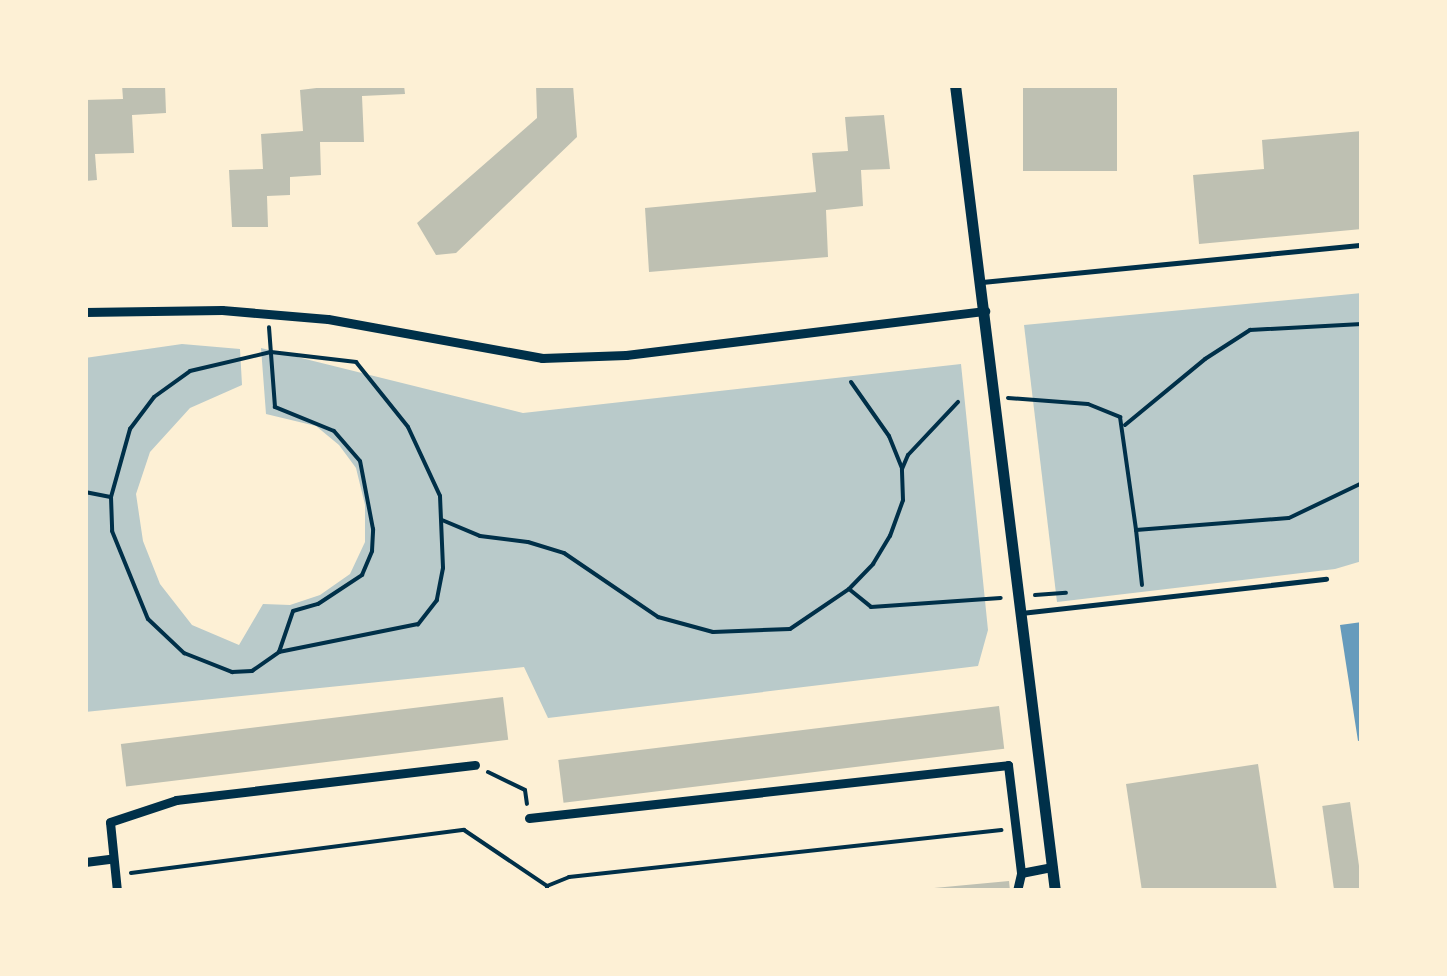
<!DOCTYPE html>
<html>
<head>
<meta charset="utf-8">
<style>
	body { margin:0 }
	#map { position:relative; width:1447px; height:976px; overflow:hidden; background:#fdf0d5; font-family:"Sofia Sans Condensed",sans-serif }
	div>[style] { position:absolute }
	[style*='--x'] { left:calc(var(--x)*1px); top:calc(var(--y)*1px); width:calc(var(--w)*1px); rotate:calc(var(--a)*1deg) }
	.green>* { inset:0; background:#b9caca }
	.water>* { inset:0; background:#669bbc }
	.building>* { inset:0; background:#bec0b2; transform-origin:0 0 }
	.path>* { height:4px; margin:-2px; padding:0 2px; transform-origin:2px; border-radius:2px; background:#003049 }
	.service>* { height:5px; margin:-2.5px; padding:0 2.5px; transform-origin:2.5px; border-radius:2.5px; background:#003049 }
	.minor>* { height:9px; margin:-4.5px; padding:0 4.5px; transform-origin:4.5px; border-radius:4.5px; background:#003049 }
	.tertiary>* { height:11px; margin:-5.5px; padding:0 5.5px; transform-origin:5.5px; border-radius:5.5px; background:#003049 }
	span { translate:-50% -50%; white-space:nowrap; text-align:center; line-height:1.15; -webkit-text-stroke:10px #fdf0d5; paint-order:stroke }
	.frame { position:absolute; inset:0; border:88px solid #fdf0d5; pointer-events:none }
</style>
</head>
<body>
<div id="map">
	<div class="green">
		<i style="clip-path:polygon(1362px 293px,1362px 561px,1335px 569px,1057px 602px,1024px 325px)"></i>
		<i style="clip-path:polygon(182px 344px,240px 349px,242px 385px,190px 408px,150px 452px,136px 494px,143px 541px,160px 584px,192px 625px,239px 645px,263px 604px,290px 605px,320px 595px,350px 574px,365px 542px,365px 505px,356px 468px,339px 445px,316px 426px,266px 414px,261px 348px,523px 413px,961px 364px,988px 630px,978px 666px,548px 718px,524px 667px,85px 712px,85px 358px)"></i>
	</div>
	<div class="water">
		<i style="clip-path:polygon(1362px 622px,1362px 740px,1358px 741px,1340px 625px)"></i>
	</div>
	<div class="building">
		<i style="clip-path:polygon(122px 85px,165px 85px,166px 113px,132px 115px,134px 153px,95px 154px,97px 180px,85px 181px,85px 100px,123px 99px)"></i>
		<i style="clip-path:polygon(341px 85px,404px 85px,405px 94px,362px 96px,364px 142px,320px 142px,321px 175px,290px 177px,290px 195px,267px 196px,268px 227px,232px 227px,229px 170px,263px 169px,261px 134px,303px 131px,300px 90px)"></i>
		<i style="clip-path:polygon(536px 85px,573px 85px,577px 137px,456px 253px,436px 255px,417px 223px,537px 118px)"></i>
		<i style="left:1023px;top:85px;width:94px;height:86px"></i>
		<i style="clip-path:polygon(884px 115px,890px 169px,861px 170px,863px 206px,826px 210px,828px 257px,649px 272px,645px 208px,816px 192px,812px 153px,848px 151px,845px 117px)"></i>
		<i style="clip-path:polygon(1362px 131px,1362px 229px,1199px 244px,1193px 175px,1264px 169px,1262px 140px)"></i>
		<i style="left:503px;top:697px;width:43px;height:385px;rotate:83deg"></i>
		<i style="left:999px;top:706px;width:43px;height:444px;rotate:83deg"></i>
		<i style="clip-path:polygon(1258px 764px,1277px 891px,1142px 891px,1126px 784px)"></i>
		<i style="left:1350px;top:802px;width:90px;height:28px;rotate:82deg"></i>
		<i style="clip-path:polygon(1009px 881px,1010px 891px,934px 891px,934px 888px)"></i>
	</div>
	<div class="path">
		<i style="--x:851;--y:382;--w:66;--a:54.9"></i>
		<i style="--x:889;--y:436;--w:35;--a:68"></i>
		<i style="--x:1008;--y:398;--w:80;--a:4.3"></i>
		<i style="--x:1088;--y:404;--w:35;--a:22"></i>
		<i style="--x:1120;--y:417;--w:114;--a:81.9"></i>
		<i style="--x:1125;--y:425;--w:104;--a:-39.5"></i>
		<i style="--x:1205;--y:359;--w:54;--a:-32.8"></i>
		<i style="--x:1250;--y:330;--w:112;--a:-3.1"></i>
		<i style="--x:85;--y:492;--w:26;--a:11"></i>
		<i style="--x:111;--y:497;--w:34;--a:88"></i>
		<i style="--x:112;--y:531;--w:95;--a:67.8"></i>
		<i style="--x:148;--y:619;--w:50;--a:43.4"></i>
		<i style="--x:184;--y:653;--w:52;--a:21.6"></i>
		<i style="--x:232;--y:672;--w:20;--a:-3"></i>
		<i style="--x:252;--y:671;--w:33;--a:-35"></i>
		<i style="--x:279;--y:652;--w:43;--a:-71.1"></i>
		<i style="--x:293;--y:611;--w:26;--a:-16"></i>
		<i style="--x:318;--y:604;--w:53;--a:-33.4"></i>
		<i style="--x:362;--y:575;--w:26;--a:-67"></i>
		<i style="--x:372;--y:551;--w:22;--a:-87"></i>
		<i style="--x:373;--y:529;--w:69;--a:-100.8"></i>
		<i style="--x:360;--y:461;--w:40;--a:-131"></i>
		<i style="--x:334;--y:431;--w:64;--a:-157.9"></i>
		<i style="--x:275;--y:407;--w:80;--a:-94.3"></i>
		<i style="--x:111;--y:497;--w:71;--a:-74.4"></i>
		<i style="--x:130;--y:429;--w:40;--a:-53"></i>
		<i style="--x:154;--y:397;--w:44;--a:-35.8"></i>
		<i style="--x:190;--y:371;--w:83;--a:-13.2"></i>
		<i style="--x:271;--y:352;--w:86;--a:6.7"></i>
		<i style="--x:356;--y:362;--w:83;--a:51.3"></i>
		<i style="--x:408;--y:427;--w:76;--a:65.1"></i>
		<i style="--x:440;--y:496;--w:72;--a:87.6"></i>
		<i style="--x:443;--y:568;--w:33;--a:101"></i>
		<i style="--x:437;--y:600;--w:31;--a:128"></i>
		<i style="--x:418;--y:624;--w:142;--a:168.6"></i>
		<i style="--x:442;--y:520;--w:41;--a:22.8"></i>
		<i style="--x:480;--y:536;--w:48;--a:7.1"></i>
		<i style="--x:528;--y:542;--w:38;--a:17"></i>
		<i style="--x:564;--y:553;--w:114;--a:34.2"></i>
		<i style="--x:658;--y:617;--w:57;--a:15.3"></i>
		<i style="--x:713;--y:632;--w:77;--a:-2.2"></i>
		<i style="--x:790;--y:629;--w:71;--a:-34.1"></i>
		<i style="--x:849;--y:589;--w:28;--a:39"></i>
		<i style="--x:871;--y:607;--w:130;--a:-4"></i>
		<i style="--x:1142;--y:585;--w:55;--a:-96.2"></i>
		<i style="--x:1136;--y:530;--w:153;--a:-4.5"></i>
		<i style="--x:1289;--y:518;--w:81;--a:-25.6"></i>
		<i style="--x:849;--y:589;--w:35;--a:-46"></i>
		<i style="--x:873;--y:564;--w:33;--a:-59"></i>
		<i style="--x:890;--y:536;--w:38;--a:-70"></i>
		<i style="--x:903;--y:500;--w:31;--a:-92"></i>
		<i style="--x:902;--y:469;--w:15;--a:-67"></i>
		<i style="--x:908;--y:455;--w:73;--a:-46.7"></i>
		<i style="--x:1035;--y:595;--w:31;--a:-4"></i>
		<i style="--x:488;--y:772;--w:41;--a:25.9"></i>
		<i style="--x:525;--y:790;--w:14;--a:82"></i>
		<i style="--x:131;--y:873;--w:336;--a:-7.4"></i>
		<i style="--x:464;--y:830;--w:100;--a:34"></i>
		<i style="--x:547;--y:891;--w:5;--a:-90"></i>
		<i style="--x:547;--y:886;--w:24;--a:-22"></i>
		<i style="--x:569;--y:877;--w:435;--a:-6.2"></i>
	</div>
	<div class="service">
		<i style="--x:982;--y:282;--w:382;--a:-5.6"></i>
		<i style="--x:1021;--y:613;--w:307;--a:-6.4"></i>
	</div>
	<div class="minor">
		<i style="--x:85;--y:312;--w:137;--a:-0.8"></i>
		<i style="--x:222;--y:310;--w:106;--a:4.9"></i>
		<i style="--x:328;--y:319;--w:218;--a:10.3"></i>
		<i style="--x:542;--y:358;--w:84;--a:-2"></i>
		<i style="--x:626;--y:355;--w:362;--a:-7"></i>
		<i style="--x:529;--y:818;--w:482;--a:-6.3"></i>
		<i style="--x:1008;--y:765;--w:109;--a:83.1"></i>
		<i style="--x:85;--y:862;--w:26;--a:-7"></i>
		<i style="--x:117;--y:891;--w:69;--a:-95.8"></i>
		<i style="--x:110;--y:822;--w:70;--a:-18.4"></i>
		<i style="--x:176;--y:800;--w:301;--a:-6.7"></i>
		<i style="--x:1017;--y:891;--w:18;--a:-77"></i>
		<i style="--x:1021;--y:873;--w:32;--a:-11"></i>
	</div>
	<div class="tertiary">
		<i style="--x:955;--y:85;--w:812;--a:82.93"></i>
	</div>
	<div class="frame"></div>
</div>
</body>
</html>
